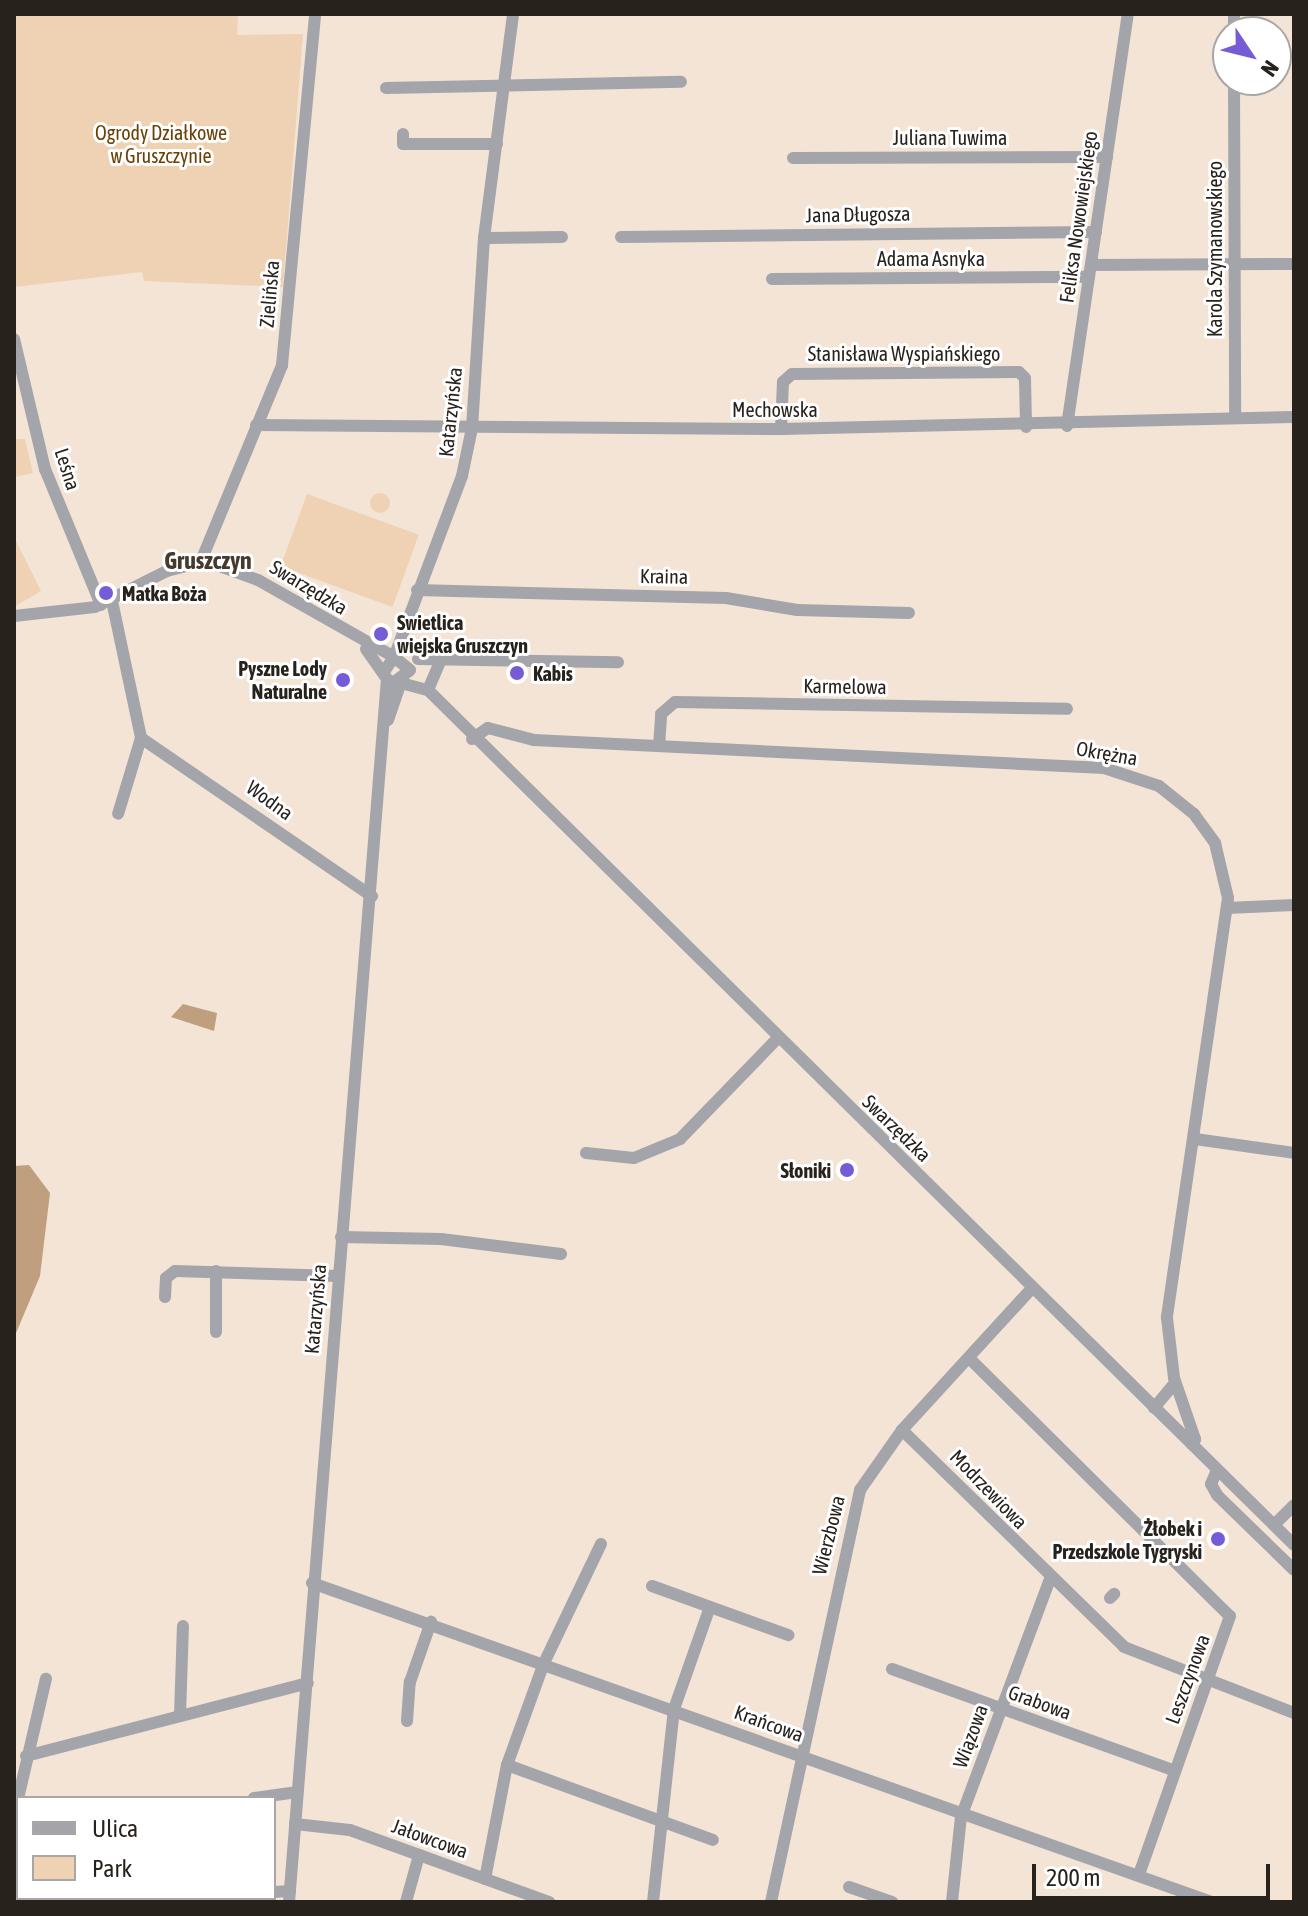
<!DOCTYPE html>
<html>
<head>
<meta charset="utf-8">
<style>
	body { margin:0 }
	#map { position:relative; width:1308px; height:1916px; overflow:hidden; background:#f3e4d6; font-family:"Asap Condensed",sans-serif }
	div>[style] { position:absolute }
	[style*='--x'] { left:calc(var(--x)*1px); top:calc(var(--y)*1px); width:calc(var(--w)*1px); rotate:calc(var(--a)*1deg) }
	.green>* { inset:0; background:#efd1b3; transform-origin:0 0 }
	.round { border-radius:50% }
	.water>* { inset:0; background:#c09f7e }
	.minor>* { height:12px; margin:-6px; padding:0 6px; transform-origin:6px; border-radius:6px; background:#a4a4ab }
	.dots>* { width:22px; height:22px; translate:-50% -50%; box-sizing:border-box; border:4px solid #fff; border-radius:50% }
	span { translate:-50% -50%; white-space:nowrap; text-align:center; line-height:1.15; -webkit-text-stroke:6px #fff; paint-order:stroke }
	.park-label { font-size:20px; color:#6c4004 }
	.street-label { font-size:20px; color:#28221d }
	.poi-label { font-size:20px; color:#28221d; font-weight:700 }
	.left { translate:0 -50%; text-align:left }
	.right { translate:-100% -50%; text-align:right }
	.quarter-label { font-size:24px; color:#463a2f; font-weight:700 }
	.frame { position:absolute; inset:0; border:16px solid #28221d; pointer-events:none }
	.legend { position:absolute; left:16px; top:1796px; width:260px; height:104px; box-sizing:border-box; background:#fff; border:2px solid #a9a7a5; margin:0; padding:10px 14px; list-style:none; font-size:24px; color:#28221d }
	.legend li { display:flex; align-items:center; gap:16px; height:40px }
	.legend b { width:40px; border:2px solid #a9a7a5 }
	.north { position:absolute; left:1212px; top:16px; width:80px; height:80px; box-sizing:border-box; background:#fff; border:2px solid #a9a7a5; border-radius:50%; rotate:125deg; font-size:22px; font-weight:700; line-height:32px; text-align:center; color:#28221d }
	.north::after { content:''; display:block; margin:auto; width:28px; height:36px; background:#755bd5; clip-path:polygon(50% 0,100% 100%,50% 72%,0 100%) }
	.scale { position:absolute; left:1032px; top:1864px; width:238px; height:36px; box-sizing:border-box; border:4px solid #28221d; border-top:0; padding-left:10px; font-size:24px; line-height:28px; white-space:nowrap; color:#28221d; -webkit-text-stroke:6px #fff; paint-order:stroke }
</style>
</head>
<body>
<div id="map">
	<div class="green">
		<i style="clip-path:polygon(14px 14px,238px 14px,237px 35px,303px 34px,283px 287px,144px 281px,142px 272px,14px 287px)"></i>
		<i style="clip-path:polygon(14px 439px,25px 439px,33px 473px,14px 477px)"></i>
		<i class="round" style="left:370px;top:493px;width:20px;height:20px"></i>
		<i style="left:307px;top:494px;width:119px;height:77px;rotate:20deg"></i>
		<i style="clip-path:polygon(14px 537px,41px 591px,14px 607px)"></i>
	</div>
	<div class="water">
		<i style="clip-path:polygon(183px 1004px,217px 1013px,214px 1031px,171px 1017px)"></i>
		<i style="clip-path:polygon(29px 1165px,50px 1193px,40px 1276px,14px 1338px,14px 1166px)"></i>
	</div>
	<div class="minor">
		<i style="--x:1234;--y:32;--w:18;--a:-90"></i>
		<i style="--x:1234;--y:80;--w:338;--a:89.8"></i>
		<i style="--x:386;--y:88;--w:295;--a:-1.2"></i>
		<i style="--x:403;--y:134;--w:10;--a:90"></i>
		<i style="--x:403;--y:144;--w:94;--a:0"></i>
		<i style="--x:793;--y:158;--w:314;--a:-0.2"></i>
		<i style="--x:621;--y:237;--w:475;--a:-0.6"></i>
		<i style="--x:484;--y:238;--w:78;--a:-0.7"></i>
		<i style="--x:1091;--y:265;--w:203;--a:-0.3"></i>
		<i style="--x:772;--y:279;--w:317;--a:-0.4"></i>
		<i style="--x:14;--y:339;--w:134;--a:76.6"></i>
		<i style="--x:45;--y:469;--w:147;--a:67.6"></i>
		<i style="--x:256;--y:425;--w:525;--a:0.44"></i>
		<i style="--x:781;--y:429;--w:513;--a:-1.34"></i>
		<i style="--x:1067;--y:426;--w:416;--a:-81.6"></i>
		<i style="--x:781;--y:429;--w:47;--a:-87.6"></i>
		<i style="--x:783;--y:382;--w:12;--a:-42"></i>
		<i style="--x:792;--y:374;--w:227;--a:-0.5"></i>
		<i style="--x:1019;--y:372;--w:8;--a:45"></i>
		<i style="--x:1025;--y:378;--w:49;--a:88.8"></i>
		<i style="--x:201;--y:561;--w:212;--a:-67.5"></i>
		<i style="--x:282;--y:365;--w:353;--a:-84.6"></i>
		<i style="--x:417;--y:590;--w:309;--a:1.5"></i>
		<i style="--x:726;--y:598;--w:72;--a:9.6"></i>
		<i style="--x:797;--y:610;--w:112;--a:1.5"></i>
		<i style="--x:112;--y:601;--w:140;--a:78"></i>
		<i style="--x:141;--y:738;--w:79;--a:106.8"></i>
		<i style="--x:14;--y:616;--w:81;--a:-6.3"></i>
		<i style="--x:95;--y:607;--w:80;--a:-26.6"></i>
		<i style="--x:167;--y:571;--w:40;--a:-14.4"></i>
		<i style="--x:206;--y:561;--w:55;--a:20.1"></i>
		<i style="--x:258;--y:580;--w:156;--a:29.5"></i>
		<i style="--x:394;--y:657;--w:193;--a:-69.4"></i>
		<i style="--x:462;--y:476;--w:49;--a:-78.2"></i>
		<i style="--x:472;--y:428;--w:190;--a:-86.4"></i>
		<i style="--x:484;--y:238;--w:226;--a:-82.6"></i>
		<i style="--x:366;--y:649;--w:37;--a:55"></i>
		<i style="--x:387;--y:679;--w:7;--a:34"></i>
		<i style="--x:393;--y:683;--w:21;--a:-37"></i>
		<i style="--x:410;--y:670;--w:21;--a:-141"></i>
		<i style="--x:394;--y:657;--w:18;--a:124"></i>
		<i style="--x:418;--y:659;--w:200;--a:0.9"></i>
		<i style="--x:428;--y:690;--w:33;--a:-67"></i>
		<i style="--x:388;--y:720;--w:39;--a:-71"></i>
		<i style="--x:401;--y:683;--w:28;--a:15"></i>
		<i style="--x:428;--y:690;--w:1217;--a:44.63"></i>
		<i style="--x:141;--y:738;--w:280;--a:34.4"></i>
		<i style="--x:472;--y:739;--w:19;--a:-35"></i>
		<i style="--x:488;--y:728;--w:48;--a:14.6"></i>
		<i style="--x:534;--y:740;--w:571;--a:2.81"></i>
		<i style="--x:1104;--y:768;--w:58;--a:18.1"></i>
		<i style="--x:1159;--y:786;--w:45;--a:38.7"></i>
		<i style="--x:1194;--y:814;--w:36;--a:54"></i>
		<i style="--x:1215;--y:843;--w:57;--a:76.7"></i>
		<i style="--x:1228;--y:898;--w:424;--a:98.3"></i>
		<i style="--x:1167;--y:1318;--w:60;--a:83.3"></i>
		<i style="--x:1174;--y:1378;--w:65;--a:71"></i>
		<i style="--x:1195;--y:1439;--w:6;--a:129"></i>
		<i style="--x:659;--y:746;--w:32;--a:-86"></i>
		<i style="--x:661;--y:714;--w:18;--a:-41"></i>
		<i style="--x:675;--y:702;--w:392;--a:1"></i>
		<i style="--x:1227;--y:908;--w:67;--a:-2.6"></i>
		<i style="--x:1195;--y:1139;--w:100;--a:8"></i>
		<i style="--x:586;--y:1153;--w:48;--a:5.9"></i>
		<i style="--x:634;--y:1158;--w:50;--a:-22.4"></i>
		<i style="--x:680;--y:1139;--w:139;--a:-45.9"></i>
		<i style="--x:341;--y:1237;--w:100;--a:1.1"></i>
		<i style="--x:441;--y:1239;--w:121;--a:7.1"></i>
		<i style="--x:165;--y:1297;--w:19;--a:-87"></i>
		<i style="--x:166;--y:1278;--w:11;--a:-38"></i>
		<i style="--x:175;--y:1271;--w:163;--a:1.8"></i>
		<i style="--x:216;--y:1332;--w:61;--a:-90"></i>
		<i style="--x:969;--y:1358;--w:367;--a:44.7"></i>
		<i style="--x:1230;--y:1616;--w:275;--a:109.4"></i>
		<i style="--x:1154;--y:1408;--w:33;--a:-50"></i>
		<i style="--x:902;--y:1430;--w:310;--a:44.3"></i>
		<i style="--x:1124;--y:1647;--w:182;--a:21.2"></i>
		<i style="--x:1217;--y:1470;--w:15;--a:113"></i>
		<i style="--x:1211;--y:1484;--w:13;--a:61"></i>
		<i style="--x:1217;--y:1495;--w:107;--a:44.2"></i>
		<i style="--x:1274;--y:1525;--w:28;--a:-45"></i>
		<i style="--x:312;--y:1583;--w:955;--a:19.52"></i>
		<i style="--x:652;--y:1586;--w:145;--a:19.8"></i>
		<i style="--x:1110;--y:1598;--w:6;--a:-45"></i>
		<i style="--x:892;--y:1669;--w:301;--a:19.8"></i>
		<i style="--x:180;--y:1715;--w:89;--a:-88.1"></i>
		<i style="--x:407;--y:1721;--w:39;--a:-86"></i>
		<i style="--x:410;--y:1682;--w:64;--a:-70.7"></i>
		<i style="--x:26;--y:1756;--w:291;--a:-14.5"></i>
		<i style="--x:507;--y:1765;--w:219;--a:20"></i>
		<i style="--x:254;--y:1798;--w:44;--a:-7.8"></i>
		<i style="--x:14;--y:1816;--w:141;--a:-76.9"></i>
		<i style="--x:295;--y:1824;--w:55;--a:6.2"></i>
		<i style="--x:350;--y:1830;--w:212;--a:19.9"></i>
		<i style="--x:14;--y:1855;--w:4;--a:0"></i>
		<i style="--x:485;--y:1879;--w:116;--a:-79.1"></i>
		<i style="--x:507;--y:1765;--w:109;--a:-70.1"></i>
		<i style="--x:544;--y:1663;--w:132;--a:-64.4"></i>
		<i style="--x:849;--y:1887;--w:46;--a:19.2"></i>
		<i style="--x:274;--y:1892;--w:16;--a:-4"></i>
		<i style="--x:233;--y:1902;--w:15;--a:-16"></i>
		<i style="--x:289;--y:1902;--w:1227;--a:-85.42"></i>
		<i style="--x:406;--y:1902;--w:49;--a:-74.5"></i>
		<i style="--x:653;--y:1902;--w:194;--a:-83.8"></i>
		<i style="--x:674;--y:1709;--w:108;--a:-70.6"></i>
		<i style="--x:771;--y:1902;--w:422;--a:-77.8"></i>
		<i style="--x:860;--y:1490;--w:73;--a:-55"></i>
		<i style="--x:902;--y:1430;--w:193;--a:-47.5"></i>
		<i style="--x:952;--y:1902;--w:85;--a:-84"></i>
		<i style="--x:961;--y:1817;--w:254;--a:-69.5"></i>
	</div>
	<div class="dots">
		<i style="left:106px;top:593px;background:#755bd5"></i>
		<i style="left:381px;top:634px;background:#755bd5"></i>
		<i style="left:517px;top:673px;background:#755bd5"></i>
		<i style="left:343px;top:680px;background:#755bd5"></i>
		<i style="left:847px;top:1170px;background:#755bd5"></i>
		<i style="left:1218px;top:1539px;background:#755bd5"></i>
	</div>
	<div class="park-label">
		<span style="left:161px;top:144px">Ogrody Działkowe<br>w Gruszczynie</span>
	</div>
	<div class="street-label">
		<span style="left:950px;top:137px">Juliana Tuwima</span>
		<span style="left:858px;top:214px;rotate:-1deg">Jana Długosza</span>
		<span style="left:1078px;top:217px;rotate:-82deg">Feliksa Nowowiejskiego</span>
		<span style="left:1214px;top:249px;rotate:-90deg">Karola Szymanowskiego</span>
		<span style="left:931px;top:258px">Adama Asnyka</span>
		<span style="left:269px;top:294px;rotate:-85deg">Zielińska</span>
		<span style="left:904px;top:353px">Stanisława Wyspiańskiego</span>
		<span style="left:775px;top:409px">Mechowska</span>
		<span style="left:450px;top:412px;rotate:-84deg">Katarzyńska</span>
		<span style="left:68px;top:469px;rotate:72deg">Leśna</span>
		<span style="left:664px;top:576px;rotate:1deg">Kraina</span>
		<span style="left:309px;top:587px;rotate:31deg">Swarzędzka</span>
		<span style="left:845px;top:686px;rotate:1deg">Karmelowa</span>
		<span style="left:1107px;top:753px;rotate:10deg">Okrężna</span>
		<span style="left:270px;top:800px;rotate:36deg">Wodna</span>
		<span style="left:897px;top:1128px;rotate:44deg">Swarzędzka</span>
		<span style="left:315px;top:1309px;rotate:-85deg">Katarzyńska</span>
		<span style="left:989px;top:1489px;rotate:46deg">Modrzewiowa</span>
		<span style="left:828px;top:1535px;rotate:-76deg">Wierzbowa</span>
		<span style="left:1187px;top:1679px;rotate:-70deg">Leszczynowa</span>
		<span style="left:1040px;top:1702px;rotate:20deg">Grabowa</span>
		<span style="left:769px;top:1723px;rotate:20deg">Krańcowa</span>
		<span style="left:970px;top:1736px;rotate:-70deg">Wiązowa</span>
		<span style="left:430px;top:1838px;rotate:20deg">Jałowcowa</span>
	</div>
	<div class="poi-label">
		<span class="left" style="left:122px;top:593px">Matka Boża</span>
		<span class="left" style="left:397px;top:634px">Swietlica<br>wiejska Gruszczyn</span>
		<span class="right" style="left:327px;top:680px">Pyszne Lody<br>Naturalne</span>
		<span class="left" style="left:533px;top:673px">Kabis</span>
		<span class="right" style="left:831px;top:1170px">Słoniki</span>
		<span class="right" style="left:1202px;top:1540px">Żłobek i<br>Przedszkole Tygryski</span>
	</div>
	<div class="quarter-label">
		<span style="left:208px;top:561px">Gruszczyn</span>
	</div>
	<div class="frame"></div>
	<ul class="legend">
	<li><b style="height:10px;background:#a4a4ab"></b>Ulica</li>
	<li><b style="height:22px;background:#efd1b3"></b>Park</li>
	</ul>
	<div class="north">N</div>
	<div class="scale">200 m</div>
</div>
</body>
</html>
